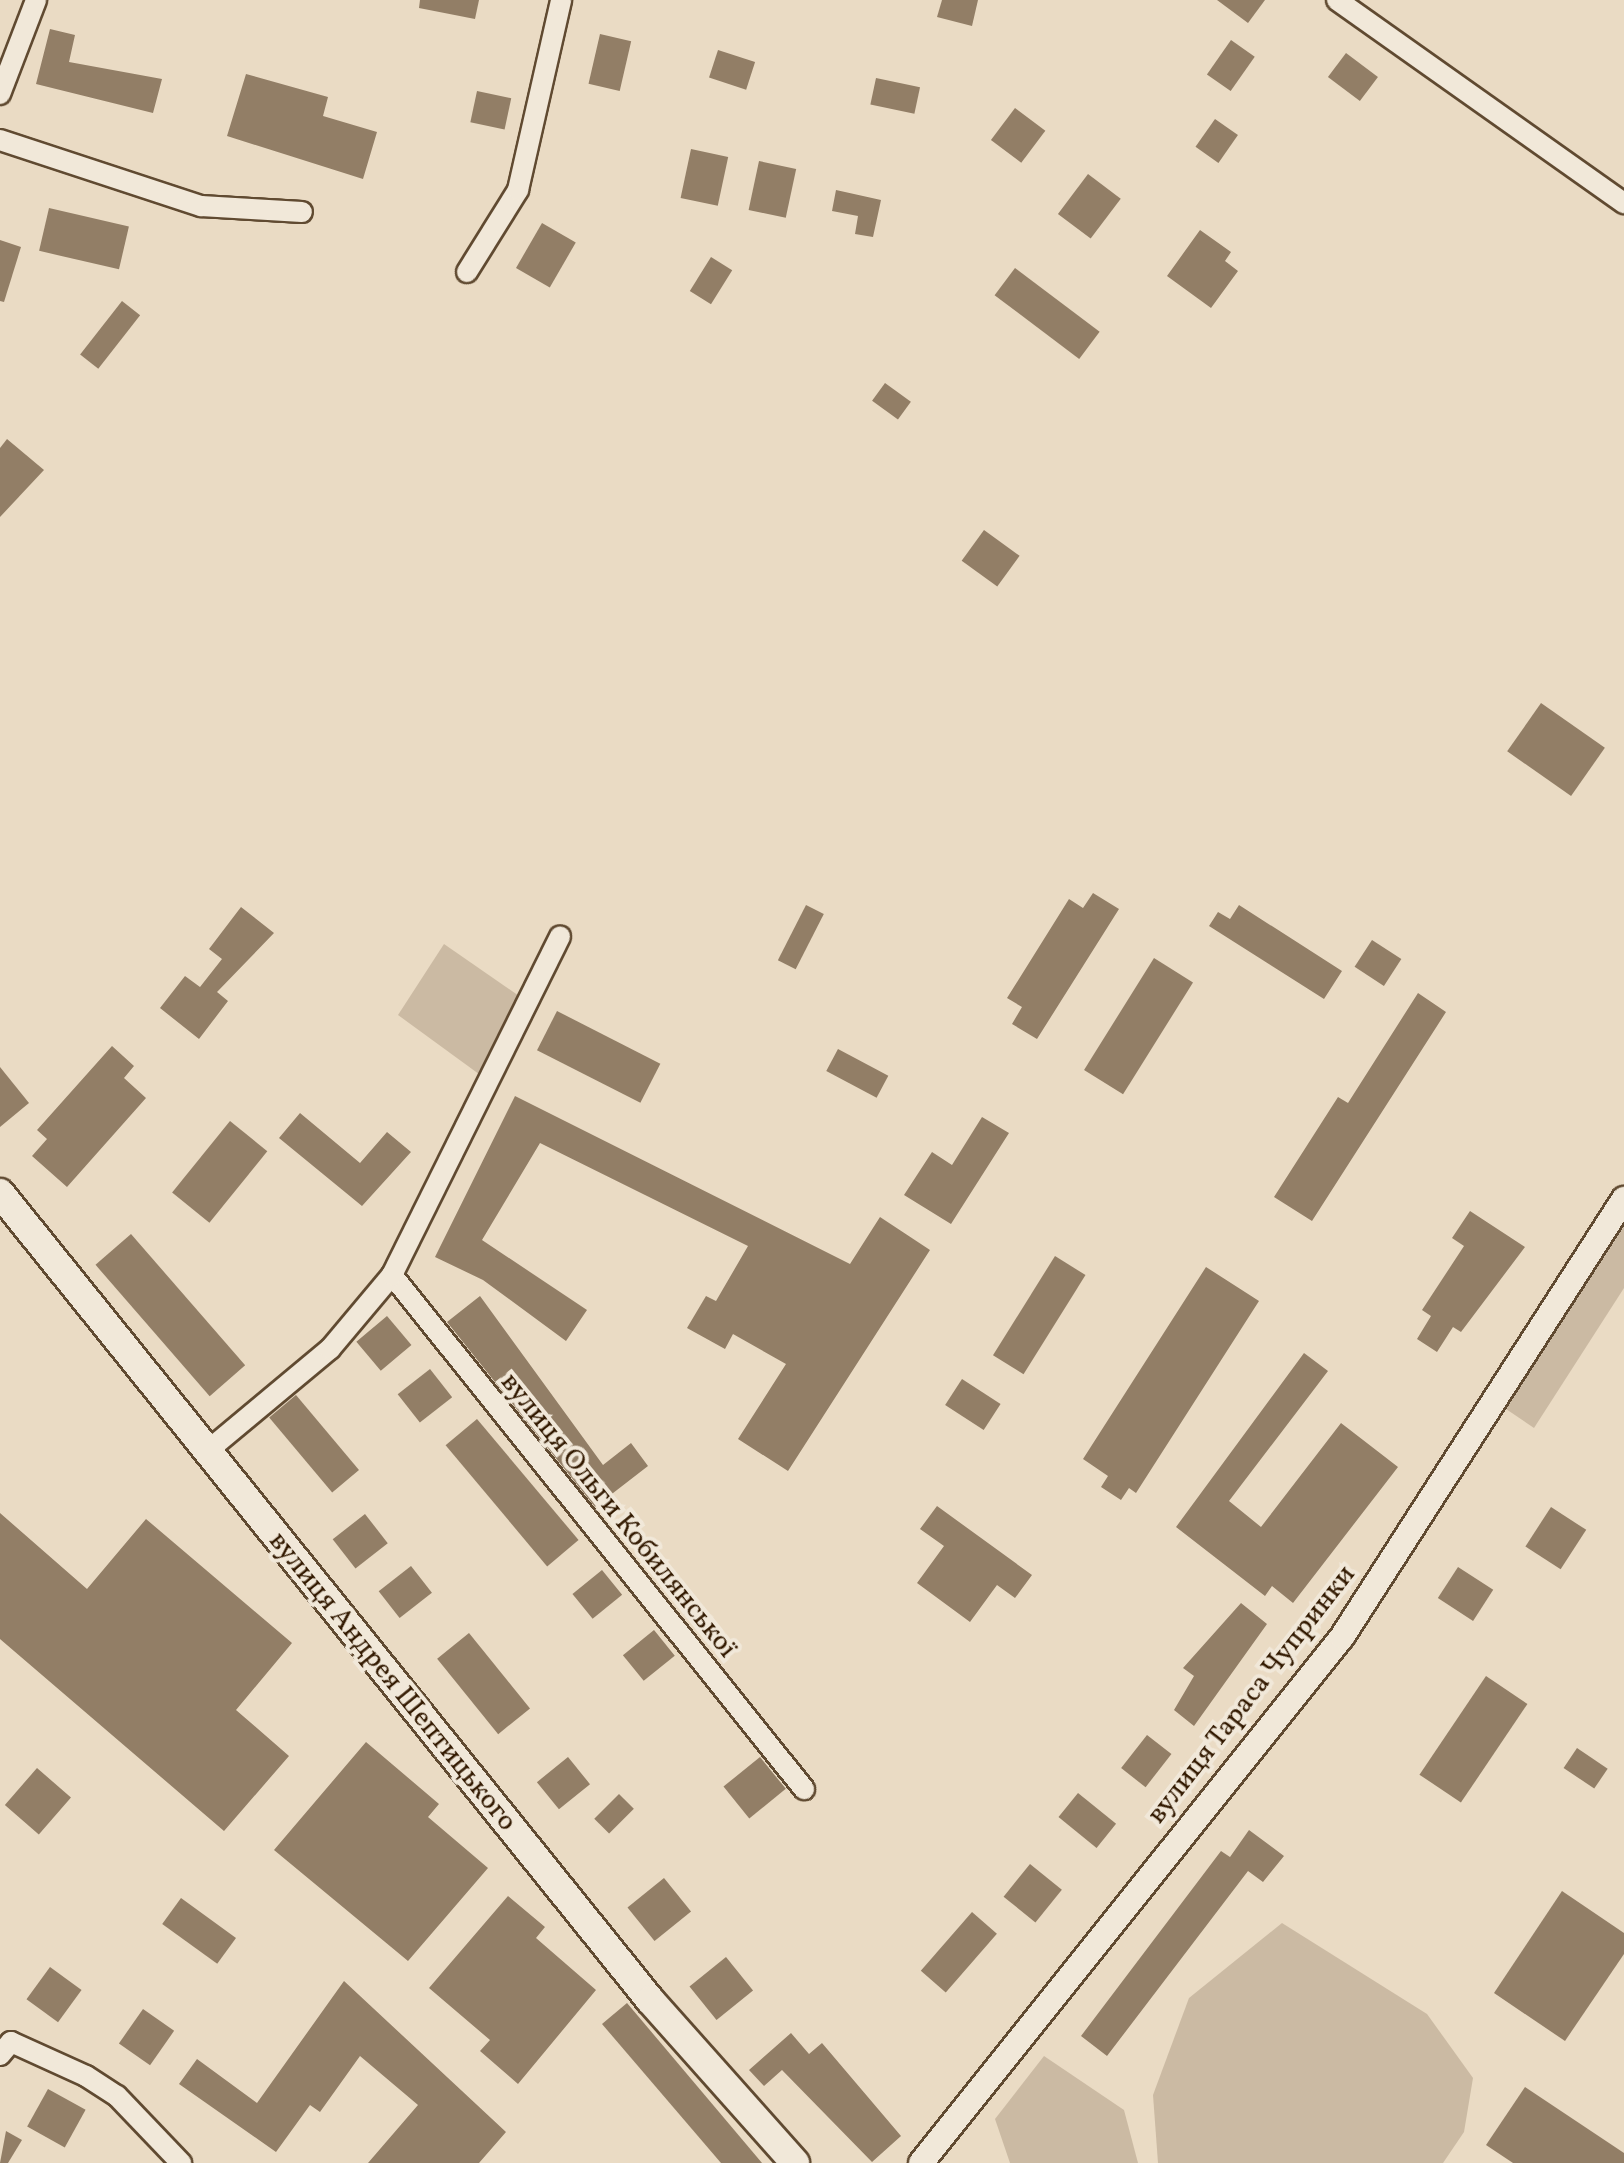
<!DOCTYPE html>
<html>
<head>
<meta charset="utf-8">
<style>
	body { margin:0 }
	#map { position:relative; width:1624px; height:2163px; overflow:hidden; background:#eadbc4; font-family:Vollkorn,serif }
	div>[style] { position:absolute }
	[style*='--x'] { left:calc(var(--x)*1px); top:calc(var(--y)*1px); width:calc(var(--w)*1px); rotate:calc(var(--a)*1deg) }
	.green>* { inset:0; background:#cbbaa3 }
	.building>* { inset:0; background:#927e66; transform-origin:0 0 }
	.roads { filter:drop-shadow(2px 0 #604a31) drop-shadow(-2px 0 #604a31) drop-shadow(0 2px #604a31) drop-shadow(0 -2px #604a31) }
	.minor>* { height:20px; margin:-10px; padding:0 10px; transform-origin:10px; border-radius:10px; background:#f1e8d9 }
	.tertiary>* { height:24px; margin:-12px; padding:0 12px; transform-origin:12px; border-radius:12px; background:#f1e8d9 }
	.secondary>* { height:28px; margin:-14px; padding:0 14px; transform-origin:14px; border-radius:14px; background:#f1e8d9 }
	span { translate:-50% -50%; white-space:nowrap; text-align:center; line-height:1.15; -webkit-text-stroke:8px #f1e8d9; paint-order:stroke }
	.street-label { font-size:28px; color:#321900 }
</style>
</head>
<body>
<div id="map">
	<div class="green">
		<i style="clip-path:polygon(444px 944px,522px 998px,483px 1077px,398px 1015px)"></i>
		<i style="clip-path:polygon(1624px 1226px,1624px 1288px,1534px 1428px,1506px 1409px)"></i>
		<i style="clip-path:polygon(1282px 1923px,1427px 2014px,1473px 2078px,1464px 2132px,1443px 2163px,1158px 2163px,1153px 2095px,1189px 1998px)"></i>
		<i style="clip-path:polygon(1044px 2056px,1124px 2110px,1138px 2163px,1010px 2163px,995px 2119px)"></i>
	</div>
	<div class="building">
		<i style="clip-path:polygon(420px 0,479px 0,475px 19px,419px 8px)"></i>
		<i style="clip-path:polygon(942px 0,978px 0,972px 26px,937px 17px)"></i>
		<i style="clip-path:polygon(1217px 0,1265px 0,1248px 23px)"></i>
		<i style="clip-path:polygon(50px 29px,75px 35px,69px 62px,162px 79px,153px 113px,36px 84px)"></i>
		<i style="left:600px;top:34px;width:32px;height:51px;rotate:13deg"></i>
		<i style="left:1231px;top:40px;width:29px;height:42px;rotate:35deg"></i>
		<i style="left:718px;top:50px;width:39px;height:29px;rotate:18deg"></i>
		<i style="left:1346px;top:53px;width:40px;height:30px;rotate:37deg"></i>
		<i style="clip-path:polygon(246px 74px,328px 97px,323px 116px,377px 132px,363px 179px,227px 136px)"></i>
		<i style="left:876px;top:78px;width:45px;height:27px;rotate:12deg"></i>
		<i style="left:477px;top:91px;width:35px;height:32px;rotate:12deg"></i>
		<i style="left:1015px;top:108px;width:38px;height:40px;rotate:37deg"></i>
		<i style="left:1215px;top:119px;width:28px;height:34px;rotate:35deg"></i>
		<i style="left:691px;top:149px;width:38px;height:50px;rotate:12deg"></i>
		<i style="left:759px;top:161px;width:38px;height:50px;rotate:12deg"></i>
		<i style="left:1088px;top:174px;width:41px;height:50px;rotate:37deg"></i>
		<i style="clip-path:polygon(836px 190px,881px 200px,873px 237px,855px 234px,858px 216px,832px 211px)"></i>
		<i style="left:49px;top:208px;width:82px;height:44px;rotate:13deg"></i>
		<i style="left:542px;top:223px;width:39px;height:52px;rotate:30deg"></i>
		<i style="clip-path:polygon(1200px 230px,1231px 252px,1225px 261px,1238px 271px,1211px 308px,1167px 276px)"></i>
		<i style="clip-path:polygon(0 240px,21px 247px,4px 302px,0 301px)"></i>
		<i style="left:711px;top:257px;width:25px;height:40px;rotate:32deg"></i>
		<i style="left:1015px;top:268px;width:106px;height:34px;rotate:37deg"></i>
		<i style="left:122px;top:301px;width:23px;height:68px;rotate:38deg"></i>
		<i style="left:885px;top:383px;width:32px;height:22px;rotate:36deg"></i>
		<i style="clip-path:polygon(7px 439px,44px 470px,0 517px,0 448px)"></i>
		<i style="left:984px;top:530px;width:44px;height:38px;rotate:36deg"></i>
		<i style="left:1541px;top:703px;width:78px;height:59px;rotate:35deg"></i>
		<i style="clip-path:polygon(1093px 893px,1119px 909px,1037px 1039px,1012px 1024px,1022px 1007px,1007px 998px,1069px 899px,1083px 908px)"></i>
		<i style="left:806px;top:905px;width:20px;height:62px;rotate:27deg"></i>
		<i style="clip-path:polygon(1239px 905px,1342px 971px,1324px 999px,1209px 926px,1218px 912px,1230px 919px)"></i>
		<i style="clip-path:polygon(241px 907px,274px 933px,217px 992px,228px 1001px,199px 1039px,160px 1008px,185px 976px,200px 987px,222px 959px,209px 949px)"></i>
		<i style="left:1372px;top:940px;width:35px;height:32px;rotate:33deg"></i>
		<i style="left:1154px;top:958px;width:46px;height:132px;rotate:32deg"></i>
		<i style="clip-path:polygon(1418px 993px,1446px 1012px,1312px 1221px,1274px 1197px,1338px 1097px,1348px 1103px)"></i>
		<i style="left:557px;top:1011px;width:116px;height:44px;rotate:27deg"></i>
		<i style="clip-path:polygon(112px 1046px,134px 1066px,124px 1078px,146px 1098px,67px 1187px,32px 1156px,47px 1139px,37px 1130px)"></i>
		<i style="left:838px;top:1049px;width:57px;height:25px;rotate:28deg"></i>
		<i style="clip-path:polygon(0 1067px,29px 1103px,0 1127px)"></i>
		<i style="clip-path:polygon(515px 1096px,850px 1264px,880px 1217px,930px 1250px,788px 1471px,738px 1439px,786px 1364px,733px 1334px,725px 1349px,687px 1328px,706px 1296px,716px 1301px,748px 1246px,540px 1143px,482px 1240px,587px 1310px,566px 1341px,483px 1280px,435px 1257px)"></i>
		<i style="clip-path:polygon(300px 1113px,360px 1163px,387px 1132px,411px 1152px,362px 1206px,279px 1138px)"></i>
		<i style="clip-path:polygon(982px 1117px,1009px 1133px,951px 1224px,904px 1195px,932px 1152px,952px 1165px)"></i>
		<i style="left:230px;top:1121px;width:48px;height:92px;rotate:39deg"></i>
		<i style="clip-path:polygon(1470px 1211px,1525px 1247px,1461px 1332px,1453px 1327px,1437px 1352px,1417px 1339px,1431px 1316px,1422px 1310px,1464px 1246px,1452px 1238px)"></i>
		<i style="left:131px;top:1234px;width:174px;height:47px;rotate:49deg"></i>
		<i style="left:1055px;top:1256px;width:36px;height:117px;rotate:32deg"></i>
		<i style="clip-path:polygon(1206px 1267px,1259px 1301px,1136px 1493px,1129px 1488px,1121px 1500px,1101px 1487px,1108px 1476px,1083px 1459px)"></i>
		<i style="clip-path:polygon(480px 1296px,603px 1465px,631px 1443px,648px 1466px,595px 1507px,447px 1322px)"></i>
		<i style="left:387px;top:1316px;width:38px;height:40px;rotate:50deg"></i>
		<i style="clip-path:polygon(1304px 1353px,1328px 1371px,1229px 1501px,1261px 1527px,1341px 1423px,1398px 1467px,1293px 1603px,1272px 1586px,1265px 1596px,1176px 1527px)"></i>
		<i style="left:430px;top:1369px;width:36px;height:41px;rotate:52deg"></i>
		<i style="left:962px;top:1379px;width:46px;height:31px;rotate:33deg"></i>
		<i style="left:296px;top:1395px;width:98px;height:35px;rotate:50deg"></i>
		<i style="left:477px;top:1419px;width:158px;height:41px;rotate:50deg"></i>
		<i style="clip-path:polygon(937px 1506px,1032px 1575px,1015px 1598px,997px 1585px,970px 1622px,917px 1583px,944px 1546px,920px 1529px)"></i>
		<i style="left:1551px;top:1507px;width:42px;height:47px;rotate:33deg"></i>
		<i style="clip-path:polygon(0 1513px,87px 1589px,146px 1519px,292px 1643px,236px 1710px,289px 1756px,224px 1831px,0 1639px)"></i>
		<i style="left:365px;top:1514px;width:37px;height:41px;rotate:52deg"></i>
		<i style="left:411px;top:1566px;width:34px;height:41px;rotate:52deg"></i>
		<i style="left:1458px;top:1567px;width:42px;height:37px;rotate:33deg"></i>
		<i style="left:602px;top:1570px;width:32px;height:38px;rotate:51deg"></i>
		<i style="clip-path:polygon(1241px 1603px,1267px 1624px,1194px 1726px,1174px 1710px,1194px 1676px,1183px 1668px)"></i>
		<i style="left:654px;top:1630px;width:33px;height:40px;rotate:51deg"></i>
		<i style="left:469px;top:1633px;width:97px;height:41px;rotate:51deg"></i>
		<i style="left:1486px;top:1676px;width:50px;height:119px;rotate:34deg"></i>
		<i style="left:1147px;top:1735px;width:31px;height:42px;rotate:38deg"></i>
		<i style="clip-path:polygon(366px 1742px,439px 1804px,428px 1817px,488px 1868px,408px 1961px,274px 1850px)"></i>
		<i style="left:1577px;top:1748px;width:37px;height:24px;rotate:34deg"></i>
		<i style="left:568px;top:1757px;width:35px;height:40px;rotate:51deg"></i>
		<i style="left:760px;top:1757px;width:41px;height:47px;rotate:51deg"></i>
		<i style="left:37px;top:1768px;width:45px;height:49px;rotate:41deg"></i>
		<i style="left:1078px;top:1793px;width:49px;height:31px;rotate:39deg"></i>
		<i style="left:619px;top:1794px;width:21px;height:35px;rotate:45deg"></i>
		<i style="clip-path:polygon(1249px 1830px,1284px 1856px,1263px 1882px,1248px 1871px,1107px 2056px,1081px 2036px,1221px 1851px,1230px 1857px)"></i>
		<i style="left:1030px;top:1864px;width:41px;height:42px;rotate:39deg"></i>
		<i style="left:664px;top:1878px;width:43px;height:47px;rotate:51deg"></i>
		<i style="clip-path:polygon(1562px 1891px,1624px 1933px,1624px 1954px,1565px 2041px,1494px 1993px)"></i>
		<i style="clip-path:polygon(508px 1896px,545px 1927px,536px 1938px,596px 1990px,518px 2084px,480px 2051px,490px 2040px,429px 1988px)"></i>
		<i style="left:181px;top:1898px;width:68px;height:32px;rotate:36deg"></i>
		<i style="left:972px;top:1912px;width:33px;height:78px;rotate:41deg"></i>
		<i style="left:726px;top:1957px;width:43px;height:47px;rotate:51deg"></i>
		<i style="left:50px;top:1967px;width:39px;height:40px;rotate:36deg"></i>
		<i style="clip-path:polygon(344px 1981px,506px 2132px,479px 2163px,368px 2163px,418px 2105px,360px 2056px,320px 2112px,310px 2105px,276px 2152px,179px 2084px,197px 2059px,257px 2103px)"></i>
		<i style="clip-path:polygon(627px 2003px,762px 2163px,721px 2163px,602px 2024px)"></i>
		<i style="left:143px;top:2009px;width:38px;height:42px;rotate:35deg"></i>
		<i style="clip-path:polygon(791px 2033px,809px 2054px,822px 2043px,901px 2136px,872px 2162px,782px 2070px,764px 2086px,749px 2070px)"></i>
		<i style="clip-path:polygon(1525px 2087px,1624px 2153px,1624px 2163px,1513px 2163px,1486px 2145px)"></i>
		<i style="left:48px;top:2089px;width:43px;height:43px;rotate:29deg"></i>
		<i style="clip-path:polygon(6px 2131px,22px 2140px,8px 2163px,0 2163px)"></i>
	</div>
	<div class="roads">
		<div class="minor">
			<i style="--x:1337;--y:0;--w:352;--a:35.3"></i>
			<i style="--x:0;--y:94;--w:101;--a:-69"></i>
			<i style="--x:0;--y:140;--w:212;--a:18.2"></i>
			<i style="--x:201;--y:206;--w:101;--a:3.4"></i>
			<i style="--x:467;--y:272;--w:97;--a:-58.1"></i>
			<i style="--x:518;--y:190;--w:195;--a:-77.2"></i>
			<i style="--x:392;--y:1275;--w:659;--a:51.29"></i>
			<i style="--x:205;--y:1453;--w:163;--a:-39.8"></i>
			<i style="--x:330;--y:1349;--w:97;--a:-50"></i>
			<i style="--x:392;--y:1275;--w:378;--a:-63.6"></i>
			<i style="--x:0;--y:2055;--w:17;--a:-50"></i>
			<i style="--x:11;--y:2042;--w:82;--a:24.4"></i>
			<i style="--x:86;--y:2076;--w:37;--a:33"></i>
			<i style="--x:117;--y:2096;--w:93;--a:46.3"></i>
		</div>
		<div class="tertiary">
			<i style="--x:921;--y:2163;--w:674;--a:-51.33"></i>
			<i style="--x:1342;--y:1637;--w:521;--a:-57.23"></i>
		</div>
		<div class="secondary">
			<i style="--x:0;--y:1193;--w:1036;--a:51.15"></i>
			<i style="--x:650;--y:2000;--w:218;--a:48.3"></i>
		</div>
	</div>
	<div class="street-label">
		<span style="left:618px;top:1516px;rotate:51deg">вулиця Ольги Кобилянської</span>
		<span style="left:392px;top:1682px;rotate:51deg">вулиця Андрея Шептицького</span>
		<span style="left:1252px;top:1695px;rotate:-52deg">вулиця Тараса Чупринки</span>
	</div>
</div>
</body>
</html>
